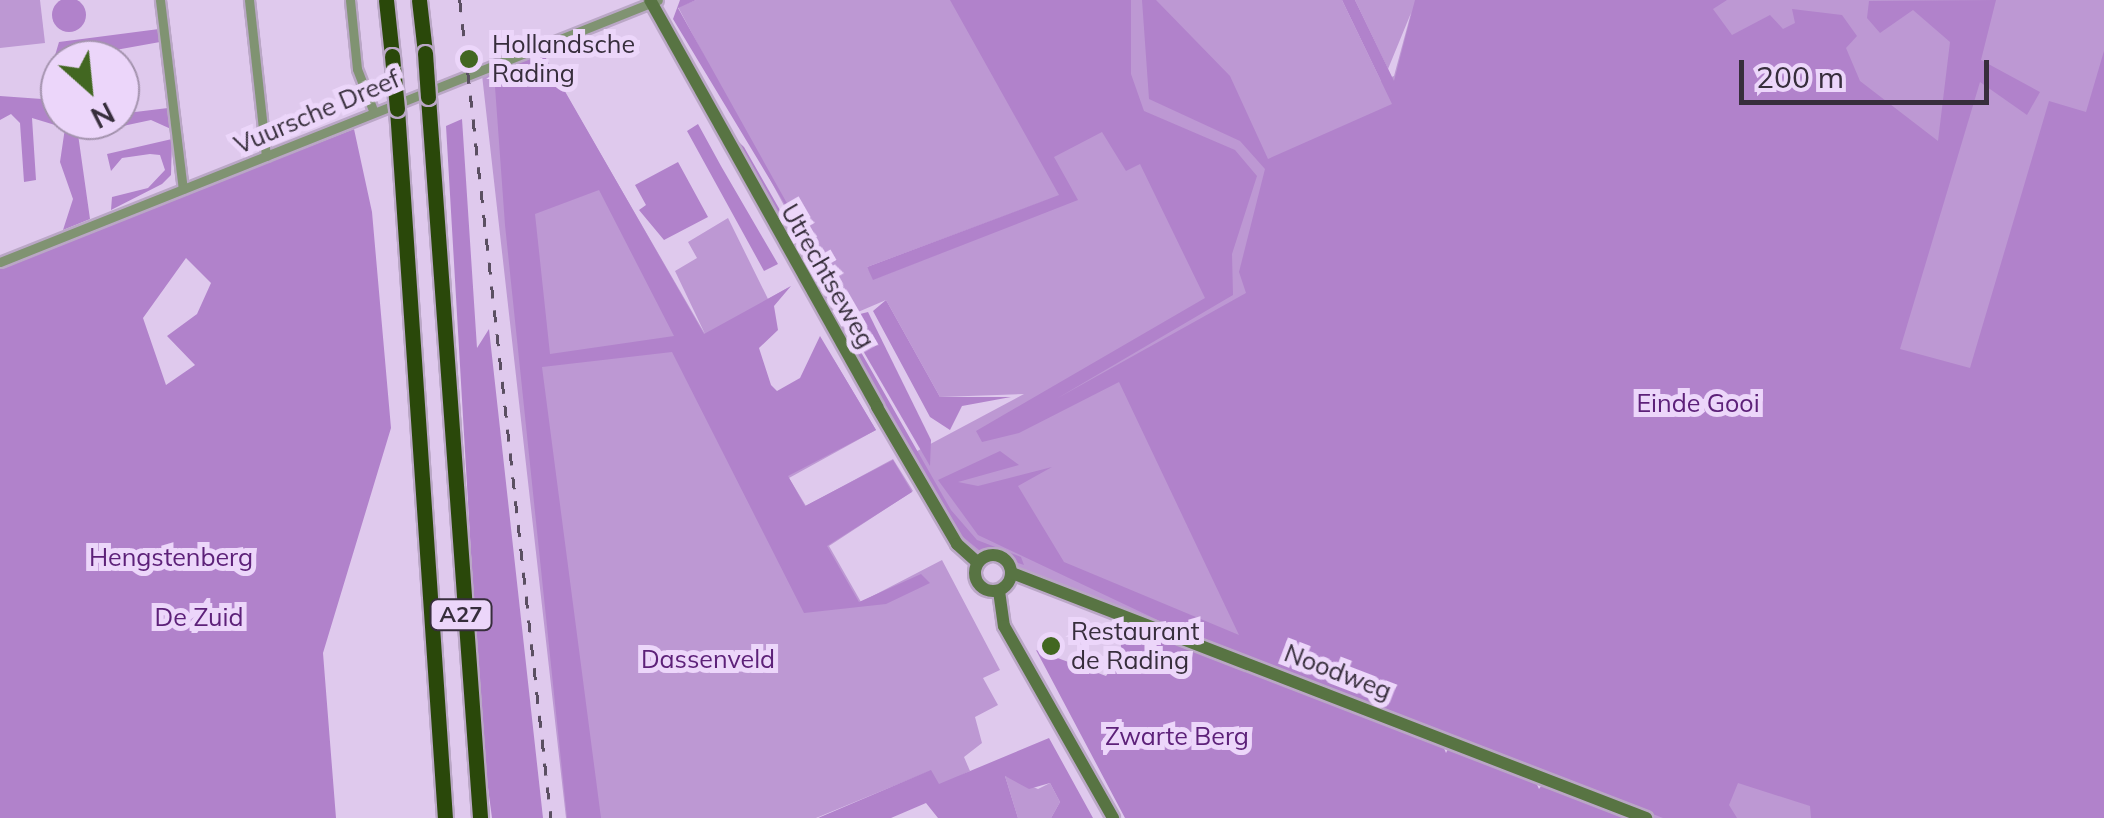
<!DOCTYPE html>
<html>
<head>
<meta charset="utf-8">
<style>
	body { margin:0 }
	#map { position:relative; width:2104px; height:818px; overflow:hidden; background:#dfc9ed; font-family:Mulish,sans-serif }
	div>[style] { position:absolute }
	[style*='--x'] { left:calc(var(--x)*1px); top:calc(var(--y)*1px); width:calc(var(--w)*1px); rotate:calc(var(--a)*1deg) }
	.green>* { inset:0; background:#bd98d3 }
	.forest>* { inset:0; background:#b182cb }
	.round { border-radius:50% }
	.roads { filter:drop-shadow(2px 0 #baa7c6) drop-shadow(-2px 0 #baa7c6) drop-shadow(0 2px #baa7c6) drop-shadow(0 -2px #baa7c6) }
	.minor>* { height:9px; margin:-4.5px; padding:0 4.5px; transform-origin:4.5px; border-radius:4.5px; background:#809372 }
	.secondary>* { height:12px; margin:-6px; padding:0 6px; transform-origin:6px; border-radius:6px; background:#587443 }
	.secondary>.ring { margin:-6px; padding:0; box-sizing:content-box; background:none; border:12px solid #587443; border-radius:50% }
	.motorway>* { height:15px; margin:-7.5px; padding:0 7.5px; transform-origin:7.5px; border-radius:7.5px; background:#2a480a }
	.rail>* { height:2.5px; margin-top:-1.25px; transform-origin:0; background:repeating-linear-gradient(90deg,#5b4f62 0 12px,transparent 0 24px) }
	.bridges { filter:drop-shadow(2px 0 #baa7c6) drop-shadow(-2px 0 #baa7c6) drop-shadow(0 2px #baa7c6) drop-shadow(0 -2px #baa7c6) }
	.motorway-bridge>* { height:15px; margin:-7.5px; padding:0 7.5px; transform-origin:7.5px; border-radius:7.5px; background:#2a480a }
	.dots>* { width:28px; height:28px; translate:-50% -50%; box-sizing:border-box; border:5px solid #ecd6fa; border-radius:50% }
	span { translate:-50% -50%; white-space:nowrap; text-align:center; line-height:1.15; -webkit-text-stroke:10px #ecd6fa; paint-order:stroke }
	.shield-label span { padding:2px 8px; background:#ecd6fa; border:2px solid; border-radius:8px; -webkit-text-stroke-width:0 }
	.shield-label { font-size:22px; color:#372e3c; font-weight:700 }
	.poi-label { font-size:25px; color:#372e3c }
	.left { translate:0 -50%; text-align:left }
	.street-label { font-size:25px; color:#372e3c }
	.park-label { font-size:25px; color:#5d2179 }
	.north { position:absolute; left:40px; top:40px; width:100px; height:100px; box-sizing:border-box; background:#ecd6fa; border:2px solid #a493ae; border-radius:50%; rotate:153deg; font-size:28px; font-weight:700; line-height:40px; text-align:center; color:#372e3c }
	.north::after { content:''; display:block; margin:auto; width:35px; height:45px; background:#426721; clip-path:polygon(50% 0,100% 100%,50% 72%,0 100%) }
	.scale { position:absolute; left:1739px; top:60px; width:250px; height:45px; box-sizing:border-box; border:5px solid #372e3c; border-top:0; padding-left:12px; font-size:30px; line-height:35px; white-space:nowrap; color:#372e3c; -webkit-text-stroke:8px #ecd6fa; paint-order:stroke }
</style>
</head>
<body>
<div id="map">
	<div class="green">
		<i style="clip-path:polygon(0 0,40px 0,45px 43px,0 48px)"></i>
		<i style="clip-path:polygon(evenodd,696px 0,1342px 0,1381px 81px,1394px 76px,1411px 13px,1388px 69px,1355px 0,2104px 0,2104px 818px,1646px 818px,951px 543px,906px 457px,1024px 394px,940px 397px,886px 300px,844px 318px,678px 7px,696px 0,1050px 199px,1055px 208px,874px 279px,867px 267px,1050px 199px)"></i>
		<i style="clip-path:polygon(541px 51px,705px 334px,675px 271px,697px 258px,688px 242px,728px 218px,768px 299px,791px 286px,710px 340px,749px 409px,834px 360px,876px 430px,789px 478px,806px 506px,893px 459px,913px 491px,829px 546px,861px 602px,942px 560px,1000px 670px,983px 678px,998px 705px,975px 717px,982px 743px,964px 757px,970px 771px,939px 786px,930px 771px,816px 818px,566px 818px,482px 75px)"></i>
		<i style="clip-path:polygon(1005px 776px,1038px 789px,1050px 783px,1060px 802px,1051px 818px,1018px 818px)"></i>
	</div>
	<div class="forest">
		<i class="round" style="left:52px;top:-2px;width:34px;height:34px"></i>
		<i style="clip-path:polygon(680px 0,696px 0,678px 8px,822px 266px,676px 24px,673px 19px)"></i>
		<i style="clip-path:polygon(950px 0,1131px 0,1131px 74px,1144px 111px,1235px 150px,1257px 176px,1232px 254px,1233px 295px,1056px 399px,1246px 293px,1239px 272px,1265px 169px,1240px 141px,1149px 99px,1142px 0,1156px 0,1230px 76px,1268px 159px,1392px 104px,1342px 0,1355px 0,1394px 81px,1415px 0,1727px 0,1713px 9px,1732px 35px,1770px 15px,1783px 29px,1795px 23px,1792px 9px,1842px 15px,1857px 36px,1846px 48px,1860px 81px,1938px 141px,1950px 42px,1913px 10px,1880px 33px,1867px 18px,1869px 1px,1996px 0,1981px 60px,2040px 92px,2027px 115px,1980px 82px,1900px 349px,1970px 368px,2049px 101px,2086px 112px,2104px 51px,2104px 818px,1811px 818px,1810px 806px,1738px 783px,1729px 805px,1737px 818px,1663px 818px,1164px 623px,978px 535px,938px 480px,1000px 451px,1019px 465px,958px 482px,978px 486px,1052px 467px,1018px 486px,1064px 562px,1239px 635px,1119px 382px,1019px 433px,982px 442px,976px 431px,1205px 298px,1140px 164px,1126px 171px,1102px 132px,1054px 157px,1078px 200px,873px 280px,867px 267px,1059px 195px)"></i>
		<i style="clip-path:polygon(159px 29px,160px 42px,60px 60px,60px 120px,76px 120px,90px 219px,63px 230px,73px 199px,60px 162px,65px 128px,32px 118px,36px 180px,24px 182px,20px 123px,11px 114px,0 120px,0 96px,42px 99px,59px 42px)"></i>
		<i style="clip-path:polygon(evenodd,543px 53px,704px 334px,791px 286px,774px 306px,778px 330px,759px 348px,771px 385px,777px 391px,800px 378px,820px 336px,876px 430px,788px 476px,805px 506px,893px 460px,912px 492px,827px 546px,859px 602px,921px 574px,930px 583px,886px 604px,804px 613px,672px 352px,542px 367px,601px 818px,567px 818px,505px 225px,494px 73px,543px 53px,599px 190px,674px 336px,550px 354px,535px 214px,599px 190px)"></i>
		<i style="clip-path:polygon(123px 99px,127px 113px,168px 108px,171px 129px,151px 120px,104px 130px,99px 120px,120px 120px)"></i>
		<i style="clip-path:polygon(462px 119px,477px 348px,489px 329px,543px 818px,492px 818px,482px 742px,446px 126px)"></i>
		<i style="clip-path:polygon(698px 124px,721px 166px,778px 264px,764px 271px,687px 131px)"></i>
		<i style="clip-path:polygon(723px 127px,744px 147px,951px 510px,977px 540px,1021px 557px,1024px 565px,979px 550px,951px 527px)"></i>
		<i style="clip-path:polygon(evenodd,354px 129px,372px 212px,391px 428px,323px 653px,336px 818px,0 818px,0 267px,354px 129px,186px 258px,211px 283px,197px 314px,167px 336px,195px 365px,166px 385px,143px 318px,186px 258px)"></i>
		<i style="clip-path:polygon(172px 139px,171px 175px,162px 184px,111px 210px,112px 197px,148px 188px,165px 170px,160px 155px,150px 154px,122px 158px,111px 171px,107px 154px)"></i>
		<i style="clip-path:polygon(678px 162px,708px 217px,664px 240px,639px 210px,646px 205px,635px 185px)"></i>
		<i style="clip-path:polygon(886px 300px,940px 397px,1011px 397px,962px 406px,950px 430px,930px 417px,873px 311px)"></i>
		<i style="clip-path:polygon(868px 312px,931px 440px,930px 466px,844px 318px)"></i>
		<i style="clip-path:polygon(1118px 624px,1441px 741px,1446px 753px,1450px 745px,1534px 778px,1539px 789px,1544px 782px,1633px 818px,1125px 818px,1036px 650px,1106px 676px,1122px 654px)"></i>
		<i style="clip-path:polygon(1049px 738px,1093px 818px,1051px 818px,1060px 802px,1050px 783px,1029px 789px,1005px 776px,1018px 818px,938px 818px,926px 803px,891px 818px,818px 818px,931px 770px,939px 784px)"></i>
	</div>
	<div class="roads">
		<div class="minor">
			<i style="--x:160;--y:0;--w:190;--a:83.1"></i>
			<i style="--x:249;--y:0;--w:157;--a:83.8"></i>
			<i style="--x:350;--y:0;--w:69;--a:84.2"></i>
			<i style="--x:357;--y:69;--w:44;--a:68.7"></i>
			<i style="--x:0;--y:262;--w:708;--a:-21.71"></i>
		</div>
		<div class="secondary">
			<i style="--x:650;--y:0;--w:466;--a:60.8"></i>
			<i style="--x:877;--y:407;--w:159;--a:59.7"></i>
			<i style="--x:957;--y:544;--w:28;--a:42"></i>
			<i class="ring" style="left:975px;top:555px;width:24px;height:24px"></i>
			<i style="--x:1012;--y:573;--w:680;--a:21.13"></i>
			<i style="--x:999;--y:591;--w:35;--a:82"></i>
			<i style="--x:1004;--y:626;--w:221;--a:60.4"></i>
		</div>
		<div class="motorway">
			<i style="--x:386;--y:0;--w:56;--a:83.9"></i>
			<i style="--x:419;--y:0;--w:53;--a:83.5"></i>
			<i style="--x:428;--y:97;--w:723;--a:85.87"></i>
			<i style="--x:397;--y:109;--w:711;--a:86.13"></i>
		</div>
	</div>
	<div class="rail">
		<i style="--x:460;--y:0;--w:823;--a:83.65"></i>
	</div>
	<div class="bridges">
		<div class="motorway-bridge">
			<i style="--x:425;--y:53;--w:44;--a:86.1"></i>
			<i style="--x:392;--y:56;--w:53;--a:84.6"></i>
		</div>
	</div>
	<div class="dots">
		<i style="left:469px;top:59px;background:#426721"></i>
		<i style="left:1051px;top:646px;background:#426721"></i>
	</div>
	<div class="shield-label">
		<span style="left:461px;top:615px">A27</span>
	</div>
	<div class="poi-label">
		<span class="left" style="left:492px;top:59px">Hollandsche<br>Rading</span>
		<span class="left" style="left:1071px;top:646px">Restaurant<br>de Rading</span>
	</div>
	<div class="street-label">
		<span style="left:317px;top:112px;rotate:-23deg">Vuursche Dreef</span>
		<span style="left:828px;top:276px;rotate:60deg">Utrechtseweg</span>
		<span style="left:1338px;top:672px;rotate:21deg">Noodweg</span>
	</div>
	<div class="park-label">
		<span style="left:1698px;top:403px">Einde Gooi</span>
		<span style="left:171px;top:557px">Hengstenberg</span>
		<span style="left:199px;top:617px">De Zuid</span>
		<span style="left:708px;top:659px">Dassenveld</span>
		<span style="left:1177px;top:736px">Zwarte Berg</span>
	</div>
	<div class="north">N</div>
	<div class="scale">200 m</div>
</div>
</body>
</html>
